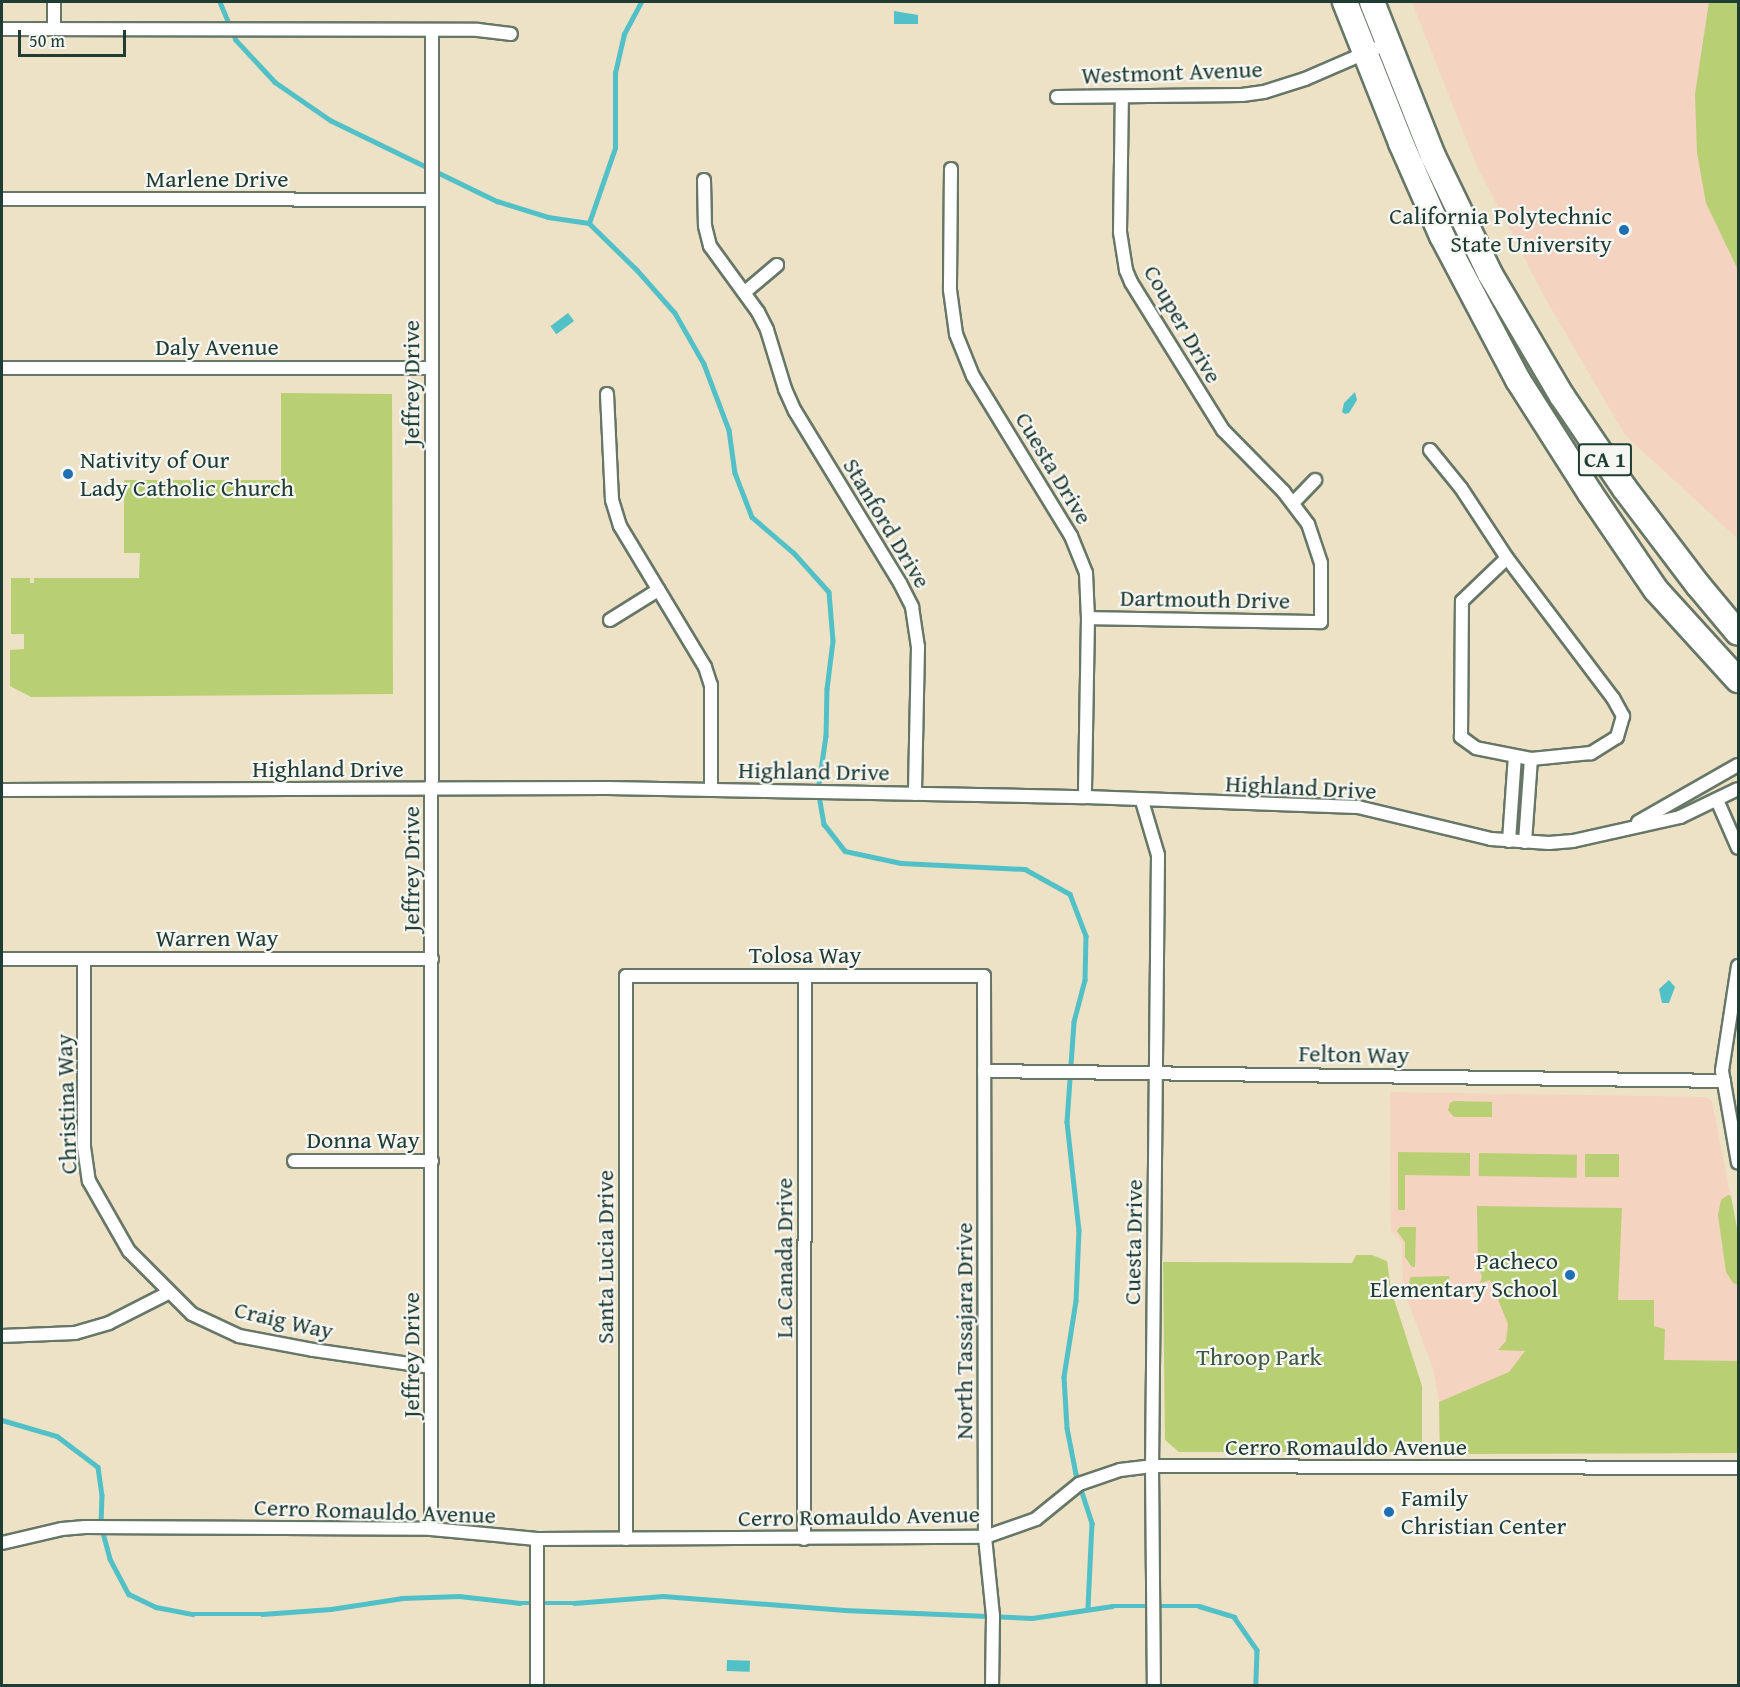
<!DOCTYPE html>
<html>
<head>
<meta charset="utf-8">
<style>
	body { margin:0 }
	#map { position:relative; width:1740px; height:1687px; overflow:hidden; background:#ede2c5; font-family:"Gentium Book Plus",serif }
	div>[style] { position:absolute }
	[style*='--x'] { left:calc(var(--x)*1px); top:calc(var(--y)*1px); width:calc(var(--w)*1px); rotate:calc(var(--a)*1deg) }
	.built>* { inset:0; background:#f4d3c0 }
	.green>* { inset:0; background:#b9cf73; transform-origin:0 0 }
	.water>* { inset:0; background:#52c0c7; transform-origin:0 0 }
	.stream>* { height:4.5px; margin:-2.25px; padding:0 2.25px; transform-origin:2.25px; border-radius:2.25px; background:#52c0c7 }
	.roads { filter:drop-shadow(2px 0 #677767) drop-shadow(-2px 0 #677767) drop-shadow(0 2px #677767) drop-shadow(0 -2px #677767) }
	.street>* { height:12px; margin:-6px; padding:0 6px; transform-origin:6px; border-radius:6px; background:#fff }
	.highway>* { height:24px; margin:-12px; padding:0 12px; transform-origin:12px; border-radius:12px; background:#fff }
	.dots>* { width:16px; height:16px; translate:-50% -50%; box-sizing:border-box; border:3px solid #f6f6f2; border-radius:50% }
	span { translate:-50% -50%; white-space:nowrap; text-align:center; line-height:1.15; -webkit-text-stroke:4.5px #f6f6f2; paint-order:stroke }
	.shield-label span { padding:2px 4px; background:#f6f6f2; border:2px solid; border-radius:4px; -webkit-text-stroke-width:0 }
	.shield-label { font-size:22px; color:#1f3d34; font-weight:700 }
	.street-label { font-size:24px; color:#1f3d34 }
	.poi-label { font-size:24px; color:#1f3d34 }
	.right { translate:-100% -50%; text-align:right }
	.left { translate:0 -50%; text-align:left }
	.park-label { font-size:24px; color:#3e5a41 }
	.frame { position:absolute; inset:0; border:3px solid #1f3d34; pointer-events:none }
	.scale { position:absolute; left:18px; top:30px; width:108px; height:27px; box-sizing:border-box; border:3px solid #1f3d34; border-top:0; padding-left:8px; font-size:18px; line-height:21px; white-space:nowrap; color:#1f3d34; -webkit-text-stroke:4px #f6f6f2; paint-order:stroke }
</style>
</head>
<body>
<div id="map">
	<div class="built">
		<i style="clip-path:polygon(1412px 2px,1738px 2px,1738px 539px,1625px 435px,1544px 296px,1476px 164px)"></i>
		<i style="clip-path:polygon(1390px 1092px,1706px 1097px,1712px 1101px,1738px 1234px,1738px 1453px,1440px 1454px,1439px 1402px,1433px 1368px,1403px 1289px,1402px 1245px,1398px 1235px,1391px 1231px)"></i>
	</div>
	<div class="green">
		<i style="clip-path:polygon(1709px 2px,1738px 2px,1738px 270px,1706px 203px,1697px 153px,1695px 94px)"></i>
		<i style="clip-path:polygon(281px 393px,392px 394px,393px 694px,31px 697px,10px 686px,10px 650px,24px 649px,24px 634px,11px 634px,11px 578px,30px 578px,30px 583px,34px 583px,34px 578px,139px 578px,140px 553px,124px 553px,124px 480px,281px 480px)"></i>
		<i style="clip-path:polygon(1454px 1101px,1492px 1102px,1492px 1117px,1454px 1117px,1448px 1110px,1450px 1103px)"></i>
		<i style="clip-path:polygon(1398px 1152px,1470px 1153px,1470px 1176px,1405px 1175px,1405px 1210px,1398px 1210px)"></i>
		<i style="left:1479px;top:1153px;width:98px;height:23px;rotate:1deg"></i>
		<i style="left:1585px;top:1154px;width:34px;height:23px"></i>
		<i style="clip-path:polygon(1728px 1195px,1731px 1196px,1738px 1234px,1738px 1285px,1733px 1283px,1726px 1272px,1718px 1215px,1721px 1200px)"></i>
		<i style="clip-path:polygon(1477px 1206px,1622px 1208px,1618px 1300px,1654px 1300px,1654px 1326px,1665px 1329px,1664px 1360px,1738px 1361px,1738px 1453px,1440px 1454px,1439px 1402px,1509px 1372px,1525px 1351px,1498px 1350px,1506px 1341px,1508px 1324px,1490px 1280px,1480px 1283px,1482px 1276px,1478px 1267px)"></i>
		<i style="clip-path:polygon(1400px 1227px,1416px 1227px,1415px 1267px,1412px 1267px,1405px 1257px,1405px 1242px,1397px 1231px)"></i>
		<i style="clip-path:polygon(1356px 1255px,1372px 1255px,1387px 1261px,1391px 1290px,1422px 1386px,1422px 1444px,1418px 1452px,1179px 1452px,1165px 1440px,1163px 1262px,1352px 1263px)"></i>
		<i style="clip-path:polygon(1449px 1276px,1450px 1285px,1416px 1297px,1409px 1282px,1411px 1277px)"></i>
	</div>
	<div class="water">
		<i style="clip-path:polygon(894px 11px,918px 15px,918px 24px,894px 24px)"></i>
		<i style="left:568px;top:313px;width:10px;height:22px;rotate:53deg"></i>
		<i style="clip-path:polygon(1355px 392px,1357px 400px,1349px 413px,1345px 414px,1342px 412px,1344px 403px)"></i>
		<i style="clip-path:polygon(1669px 980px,1675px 987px,1669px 1003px,1662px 1003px,1659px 989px)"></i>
		<i style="left:727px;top:1660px;width:23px;height:11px;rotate:2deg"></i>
	</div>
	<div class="stream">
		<i style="--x:220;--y:2;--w:41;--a:67.2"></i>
		<i style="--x:236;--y:40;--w:57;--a:47.1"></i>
		<i style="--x:275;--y:82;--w:67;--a:34.6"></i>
		<i style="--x:330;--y:120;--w:186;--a:25.9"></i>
		<i style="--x:497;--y:201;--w:53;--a:17.4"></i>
		<i style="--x:548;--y:217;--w:41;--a:8.3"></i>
		<i style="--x:589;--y:223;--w:67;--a:44.4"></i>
		<i style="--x:637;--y:270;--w:57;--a:48.5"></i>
		<i style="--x:675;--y:313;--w:59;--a:60.4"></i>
		<i style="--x:704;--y:364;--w:71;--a:69.3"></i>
		<i style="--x:729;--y:430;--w:43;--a:82.1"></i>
		<i style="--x:735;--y:473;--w:47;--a:68.9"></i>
		<i style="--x:752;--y:517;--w:55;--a:40.6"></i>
		<i style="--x:794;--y:553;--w:52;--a:48.1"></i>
		<i style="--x:829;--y:592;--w:49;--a:85.3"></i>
		<i style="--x:833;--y:641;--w:48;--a:97.1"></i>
		<i style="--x:827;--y:689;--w:47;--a:91.2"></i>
		<i style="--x:826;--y:736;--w:55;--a:98.4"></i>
		<i style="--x:818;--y:790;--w:35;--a:80"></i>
		<i style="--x:824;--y:824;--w:34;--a:52"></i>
		<i style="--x:845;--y:851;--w:57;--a:12.1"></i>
		<i style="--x:901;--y:863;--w:124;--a:2.8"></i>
		<i style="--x:1025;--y:869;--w:51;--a:29.1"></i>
		<i style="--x:1070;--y:894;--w:45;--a:69.1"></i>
		<i style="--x:1086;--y:936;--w:44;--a:91.3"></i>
		<i style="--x:1085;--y:980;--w:43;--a:104.7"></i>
		<i style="--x:1074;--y:1022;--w:100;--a:94"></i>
		<i style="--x:1067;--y:1122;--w:109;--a:83.7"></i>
		<i style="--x:1079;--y:1230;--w:71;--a:92.4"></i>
		<i style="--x:1076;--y:1301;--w:77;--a:99"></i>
		<i style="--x:1064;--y:1377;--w:51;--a:86.6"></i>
		<i style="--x:1067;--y:1428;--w:47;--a:78.9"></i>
		<i style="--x:1076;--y:1474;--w:52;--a:71.9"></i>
		<i style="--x:1092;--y:1523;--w:86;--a:92.7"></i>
		<i style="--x:589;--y:223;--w:79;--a:-70.9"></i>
		<i style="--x:615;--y:148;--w:75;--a:-90"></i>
		<i style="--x:615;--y:73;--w:40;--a:-77"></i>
		<i style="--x:624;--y:34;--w:36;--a:-62"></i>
		<i style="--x:2;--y:1420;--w:57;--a:16.2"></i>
		<i style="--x:57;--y:1436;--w:51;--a:37.1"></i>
		<i style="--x:98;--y:1467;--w:28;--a:82"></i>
		<i style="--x:102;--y:1495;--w:30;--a:92"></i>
		<i style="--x:101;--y:1525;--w:35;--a:75"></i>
		<i style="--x:110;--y:1559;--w:40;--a:62"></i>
		<i style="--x:129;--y:1594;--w:30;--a:26"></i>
		<i style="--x:156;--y:1607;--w:37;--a:11"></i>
		<i style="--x:192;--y:1614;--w:70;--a:0"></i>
		<i style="--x:262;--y:1614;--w:69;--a:-4.1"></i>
		<i style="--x:331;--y:1609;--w:72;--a:-8.8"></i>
		<i style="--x:402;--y:1598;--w:57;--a:-2"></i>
		<i style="--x:459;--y:1596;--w:61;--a:6.5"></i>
		<i style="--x:520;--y:1603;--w:54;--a:0"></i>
		<i style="--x:574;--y:1603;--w:89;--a:-4.5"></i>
		<i style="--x:663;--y:1596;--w:182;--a:4.4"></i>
		<i style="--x:844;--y:1610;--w:188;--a:2.4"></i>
		<i style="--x:1032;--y:1618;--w:81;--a:-8.5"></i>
		<i style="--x:1112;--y:1606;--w:87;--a:0"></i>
		<i style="--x:1199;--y:1606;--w:37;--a:17"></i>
		<i style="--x:1234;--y:1617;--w:40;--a:55.1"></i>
		<i style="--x:1257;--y:1650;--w:36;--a:92"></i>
	</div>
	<div class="roads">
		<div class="street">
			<i style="--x:54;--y:2;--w:27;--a:90"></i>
			<i style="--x:2;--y:29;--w:476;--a:0.1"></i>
			<i style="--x:478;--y:30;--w:33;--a:7"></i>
			<i style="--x:1057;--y:97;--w:185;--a:-0.6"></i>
			<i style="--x:1242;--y:95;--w:22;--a:-8"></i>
			<i style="--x:1264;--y:92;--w:43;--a:-17.6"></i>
			<i style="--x:1305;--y:79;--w:90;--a:-23.4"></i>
			<i style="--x:951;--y:169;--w:121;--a:90.5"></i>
			<i style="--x:950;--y:290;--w:44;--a:82.2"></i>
			<i style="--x:956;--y:334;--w:45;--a:68"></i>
			<i style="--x:973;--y:376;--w:188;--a:58.5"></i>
			<i style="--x:1071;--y:536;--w:40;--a:68"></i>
			<i style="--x:1086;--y:573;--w:45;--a:87.5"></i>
			<i style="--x:1088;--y:618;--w:179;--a:91"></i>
			<i style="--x:704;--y:180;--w:46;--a:88.8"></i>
			<i style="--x:705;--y:226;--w:21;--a:76"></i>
			<i style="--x:710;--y:246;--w:82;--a:54"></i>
			<i style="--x:758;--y:312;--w:20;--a:63"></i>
			<i style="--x:767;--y:330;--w:62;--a:73"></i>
			<i style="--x:785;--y:389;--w:24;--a:66"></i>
			<i style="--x:795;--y:411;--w:202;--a:58.6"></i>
			<i style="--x:900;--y:583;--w:27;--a:63"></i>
			<i style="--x:912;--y:607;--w:40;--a:81.5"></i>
			<i style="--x:918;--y:647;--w:147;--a:91.2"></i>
			<i style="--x:2;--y:199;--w:430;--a:0.1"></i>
			<i style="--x:745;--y:292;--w:42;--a:-40.2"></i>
			<i style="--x:2;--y:368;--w:430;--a:0"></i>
			<i style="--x:607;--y:394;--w:106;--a:87.3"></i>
			<i style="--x:612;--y:500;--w:27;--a:73"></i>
			<i style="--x:620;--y:526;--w:165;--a:58.9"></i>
			<i style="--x:705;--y:667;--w:19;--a:72"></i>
			<i style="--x:711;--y:685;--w:105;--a:90"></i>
			<i style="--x:1430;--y:450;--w:49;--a:50.8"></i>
			<i style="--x:1461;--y:488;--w:84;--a:56.7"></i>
			<i style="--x:1293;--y:503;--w:32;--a:-46"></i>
			<i style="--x:1507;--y:558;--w:176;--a:52.9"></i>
			<i style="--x:1613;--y:698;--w:21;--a:61"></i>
			<i style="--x:1623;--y:716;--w:22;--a:106"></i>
			<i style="--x:1617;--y:737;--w:31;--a:148"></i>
			<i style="--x:1591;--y:753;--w:60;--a:174.3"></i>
			<i style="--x:1531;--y:759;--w:56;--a:-168.7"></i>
			<i style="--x:1476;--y:748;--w:19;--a:-144"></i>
			<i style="--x:1461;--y:737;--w:136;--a:-89.6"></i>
			<i style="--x:1462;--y:601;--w:62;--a:-43.7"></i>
			<i style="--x:1088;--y:618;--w:233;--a:1"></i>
			<i style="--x:1321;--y:622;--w:59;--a:-90"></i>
			<i style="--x:1321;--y:563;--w:41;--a:-108.4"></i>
			<i style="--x:1308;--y:524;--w:40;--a:-127"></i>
			<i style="--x:1284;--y:492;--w:87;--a:-134.5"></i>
			<i style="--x:1223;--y:430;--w:174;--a:-121.9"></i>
			<i style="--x:1131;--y:282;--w:13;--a:-113"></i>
			<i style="--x:1126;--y:270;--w:38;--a:-99"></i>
			<i style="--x:1120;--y:232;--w:135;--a:-89.2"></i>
			<i style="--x:610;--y:620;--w:57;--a:-32"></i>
			<i style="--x:2;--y:790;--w:606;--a:-0.19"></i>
			<i style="--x:608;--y:788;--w:477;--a:1.1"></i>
			<i style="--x:1085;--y:797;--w:273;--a:2.1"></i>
			<i style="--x:1358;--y:807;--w:137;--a:13.5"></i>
			<i style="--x:1491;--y:839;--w:58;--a:3.9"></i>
			<i style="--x:1549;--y:843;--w:24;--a:-5"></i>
			<i style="--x:1573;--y:841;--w:110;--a:-12.6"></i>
			<i style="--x:1680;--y:817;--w:64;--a:-25.8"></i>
			<i style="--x:1717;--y:800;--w:52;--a:66.4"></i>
			<i style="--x:1142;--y:801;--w:56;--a:73.5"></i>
			<i style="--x:1158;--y:855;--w:611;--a:90.56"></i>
			<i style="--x:1152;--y:1466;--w:220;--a:89.5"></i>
			<i style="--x:1638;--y:822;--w:115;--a:-29.7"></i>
			<i style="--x:1509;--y:841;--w:85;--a:-86"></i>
			<i style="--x:1525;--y:842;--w:83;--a:-85.9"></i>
			<i style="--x:2;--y:959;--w:430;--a:0"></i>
			<i style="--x:84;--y:959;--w:188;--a:90"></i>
			<i style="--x:84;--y:1147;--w:34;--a:82"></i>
			<i style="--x:89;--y:1181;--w:81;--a:60.3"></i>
			<i style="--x:129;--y:1251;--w:89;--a:45"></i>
			<i style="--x:192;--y:1314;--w:52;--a:25.1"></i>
			<i style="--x:239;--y:1336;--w:75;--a:10.7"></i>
			<i style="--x:313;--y:1350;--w:119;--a:8.2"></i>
			<i style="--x:1738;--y:966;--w:106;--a:98.7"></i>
			<i style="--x:1722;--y:1071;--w:93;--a:80.1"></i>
			<i style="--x:984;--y:1071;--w:740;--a:0.77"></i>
			<i style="--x:294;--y:1161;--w:138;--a:0"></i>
			<i style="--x:2;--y:1336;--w:73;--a:-2.4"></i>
			<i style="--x:75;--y:1333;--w:35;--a:-16"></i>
			<i style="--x:109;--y:1323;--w:66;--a:-27"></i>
			<i style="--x:431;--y:1529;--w:1499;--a:-89.96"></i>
			<i style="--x:626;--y:1539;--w:563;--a:-90"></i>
			<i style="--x:626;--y:976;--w:358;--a:0"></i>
			<i style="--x:984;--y:976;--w:561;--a:89.9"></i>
			<i style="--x:985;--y:1537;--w:79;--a:84.2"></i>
			<i style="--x:993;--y:1616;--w:70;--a:90.8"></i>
			<i style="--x:804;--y:1539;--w:563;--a:-89.9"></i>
			<i style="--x:2;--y:1543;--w:62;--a:-13.1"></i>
			<i style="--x:62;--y:1529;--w:23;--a:-5"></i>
			<i style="--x:85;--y:1527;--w:346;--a:0.3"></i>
			<i style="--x:431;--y:1529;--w:106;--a:5.4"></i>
			<i style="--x:537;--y:1539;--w:448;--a:-0.3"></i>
			<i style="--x:985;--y:1537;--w:54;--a:-19.4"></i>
			<i style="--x:1036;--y:1519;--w:55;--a:-39.1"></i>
			<i style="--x:1079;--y:1484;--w:43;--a:-18.9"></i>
			<i style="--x:1120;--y:1470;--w:32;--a:-7"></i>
			<i style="--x:1152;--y:1466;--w:586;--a:0.2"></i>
			<i style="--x:537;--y:1686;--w:147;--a:-90"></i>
		</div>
		<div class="highway">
			<i style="--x:1345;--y:2;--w:152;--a:68.3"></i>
			<i style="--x:1401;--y:143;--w:102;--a:66.2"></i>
			<i style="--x:1442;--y:236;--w:163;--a:62.2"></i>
			<i style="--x:1518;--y:380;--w:134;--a:57.5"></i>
			<i style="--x:1590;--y:493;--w:117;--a:55.8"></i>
			<i style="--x:1656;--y:590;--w:122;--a:47.7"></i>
			<i style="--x:1372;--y:2;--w:166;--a:68.4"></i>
			<i style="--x:1433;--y:156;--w:131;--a:64.2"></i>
			<i style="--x:1490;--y:274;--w:142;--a:59.5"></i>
			<i style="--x:1562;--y:396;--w:112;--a:55.9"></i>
			<i style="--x:1625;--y:489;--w:121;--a:52.8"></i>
			<i style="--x:1698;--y:585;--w:62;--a:50.2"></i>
		</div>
	</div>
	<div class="dots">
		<i style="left:1624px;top:230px;background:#1f6fb2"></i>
		<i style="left:68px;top:474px;background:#1f6fb2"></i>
		<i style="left:1570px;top:1275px;background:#1f6fb2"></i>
		<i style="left:1389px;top:1512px;background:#1f6fb2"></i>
	</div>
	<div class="shield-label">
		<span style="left:1605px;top:460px">CA 1</span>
	</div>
	<div class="street-label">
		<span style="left:1172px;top:72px;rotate:-2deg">Westmont Avenue</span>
		<span style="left:217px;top:179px">Marlene Drive</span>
		<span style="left:1183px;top:324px;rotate:60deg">Couper Drive</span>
		<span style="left:217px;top:347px">Daly Avenue</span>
		<span style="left:411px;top:383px;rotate:-90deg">Jeffrey Drive</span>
		<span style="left:1054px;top:468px;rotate:59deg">Cuesta Drive</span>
		<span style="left:887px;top:523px;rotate:59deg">Stanford Drive</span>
		<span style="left:1205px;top:599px;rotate:1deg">Dartmouth Drive</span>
		<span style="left:328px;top:769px">Highland Drive</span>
		<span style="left:814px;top:771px;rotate:1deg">Highland Drive</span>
		<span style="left:1301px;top:787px;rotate:3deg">Highland Drive</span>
		<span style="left:411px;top:869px;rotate:-90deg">Jeffrey Drive</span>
		<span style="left:217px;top:938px">Warren Way</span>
		<span style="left:805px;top:955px">Tolosa Way</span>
		<span style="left:1354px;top:1054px;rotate:1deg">Felton Way</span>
		<span style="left:66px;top:1104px;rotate:-92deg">Christina Way</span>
		<span style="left:363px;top:1140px">Donna Way</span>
		<span style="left:1133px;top:1242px;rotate:-89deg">Cuesta Drive</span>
		<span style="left:605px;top:1257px;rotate:-90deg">Santa Lucia Drive</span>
		<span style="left:784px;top:1258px;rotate:-90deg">La Canada Drive</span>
		<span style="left:284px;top:1320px;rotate:13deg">Craig Way</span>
		<span style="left:964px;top:1331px;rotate:-90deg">North Tassajara Drive</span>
		<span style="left:411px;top:1355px;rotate:-90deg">Jeffrey Drive</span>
		<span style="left:1346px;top:1447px">Cerro Romauldo Avenue</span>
		<span style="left:375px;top:1511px;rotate:2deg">Cerro Romauldo Avenue</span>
		<span style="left:859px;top:1516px;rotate:-1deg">Cerro Romauldo Avenue</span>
	</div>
	<div class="poi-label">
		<span class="right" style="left:1612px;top:230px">California Polytechnic<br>State University</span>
		<span class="left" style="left:80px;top:474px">Nativity of Our<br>Lady Catholic Church</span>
		<span class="right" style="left:1558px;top:1275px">Pacheco<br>Elementary School</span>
		<span class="left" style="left:1401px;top:1512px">Family<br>Christian Center</span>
	</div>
	<div class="park-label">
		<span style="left:1259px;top:1357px">Throop Park</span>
	</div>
	<div class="frame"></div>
	<div class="scale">50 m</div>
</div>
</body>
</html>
